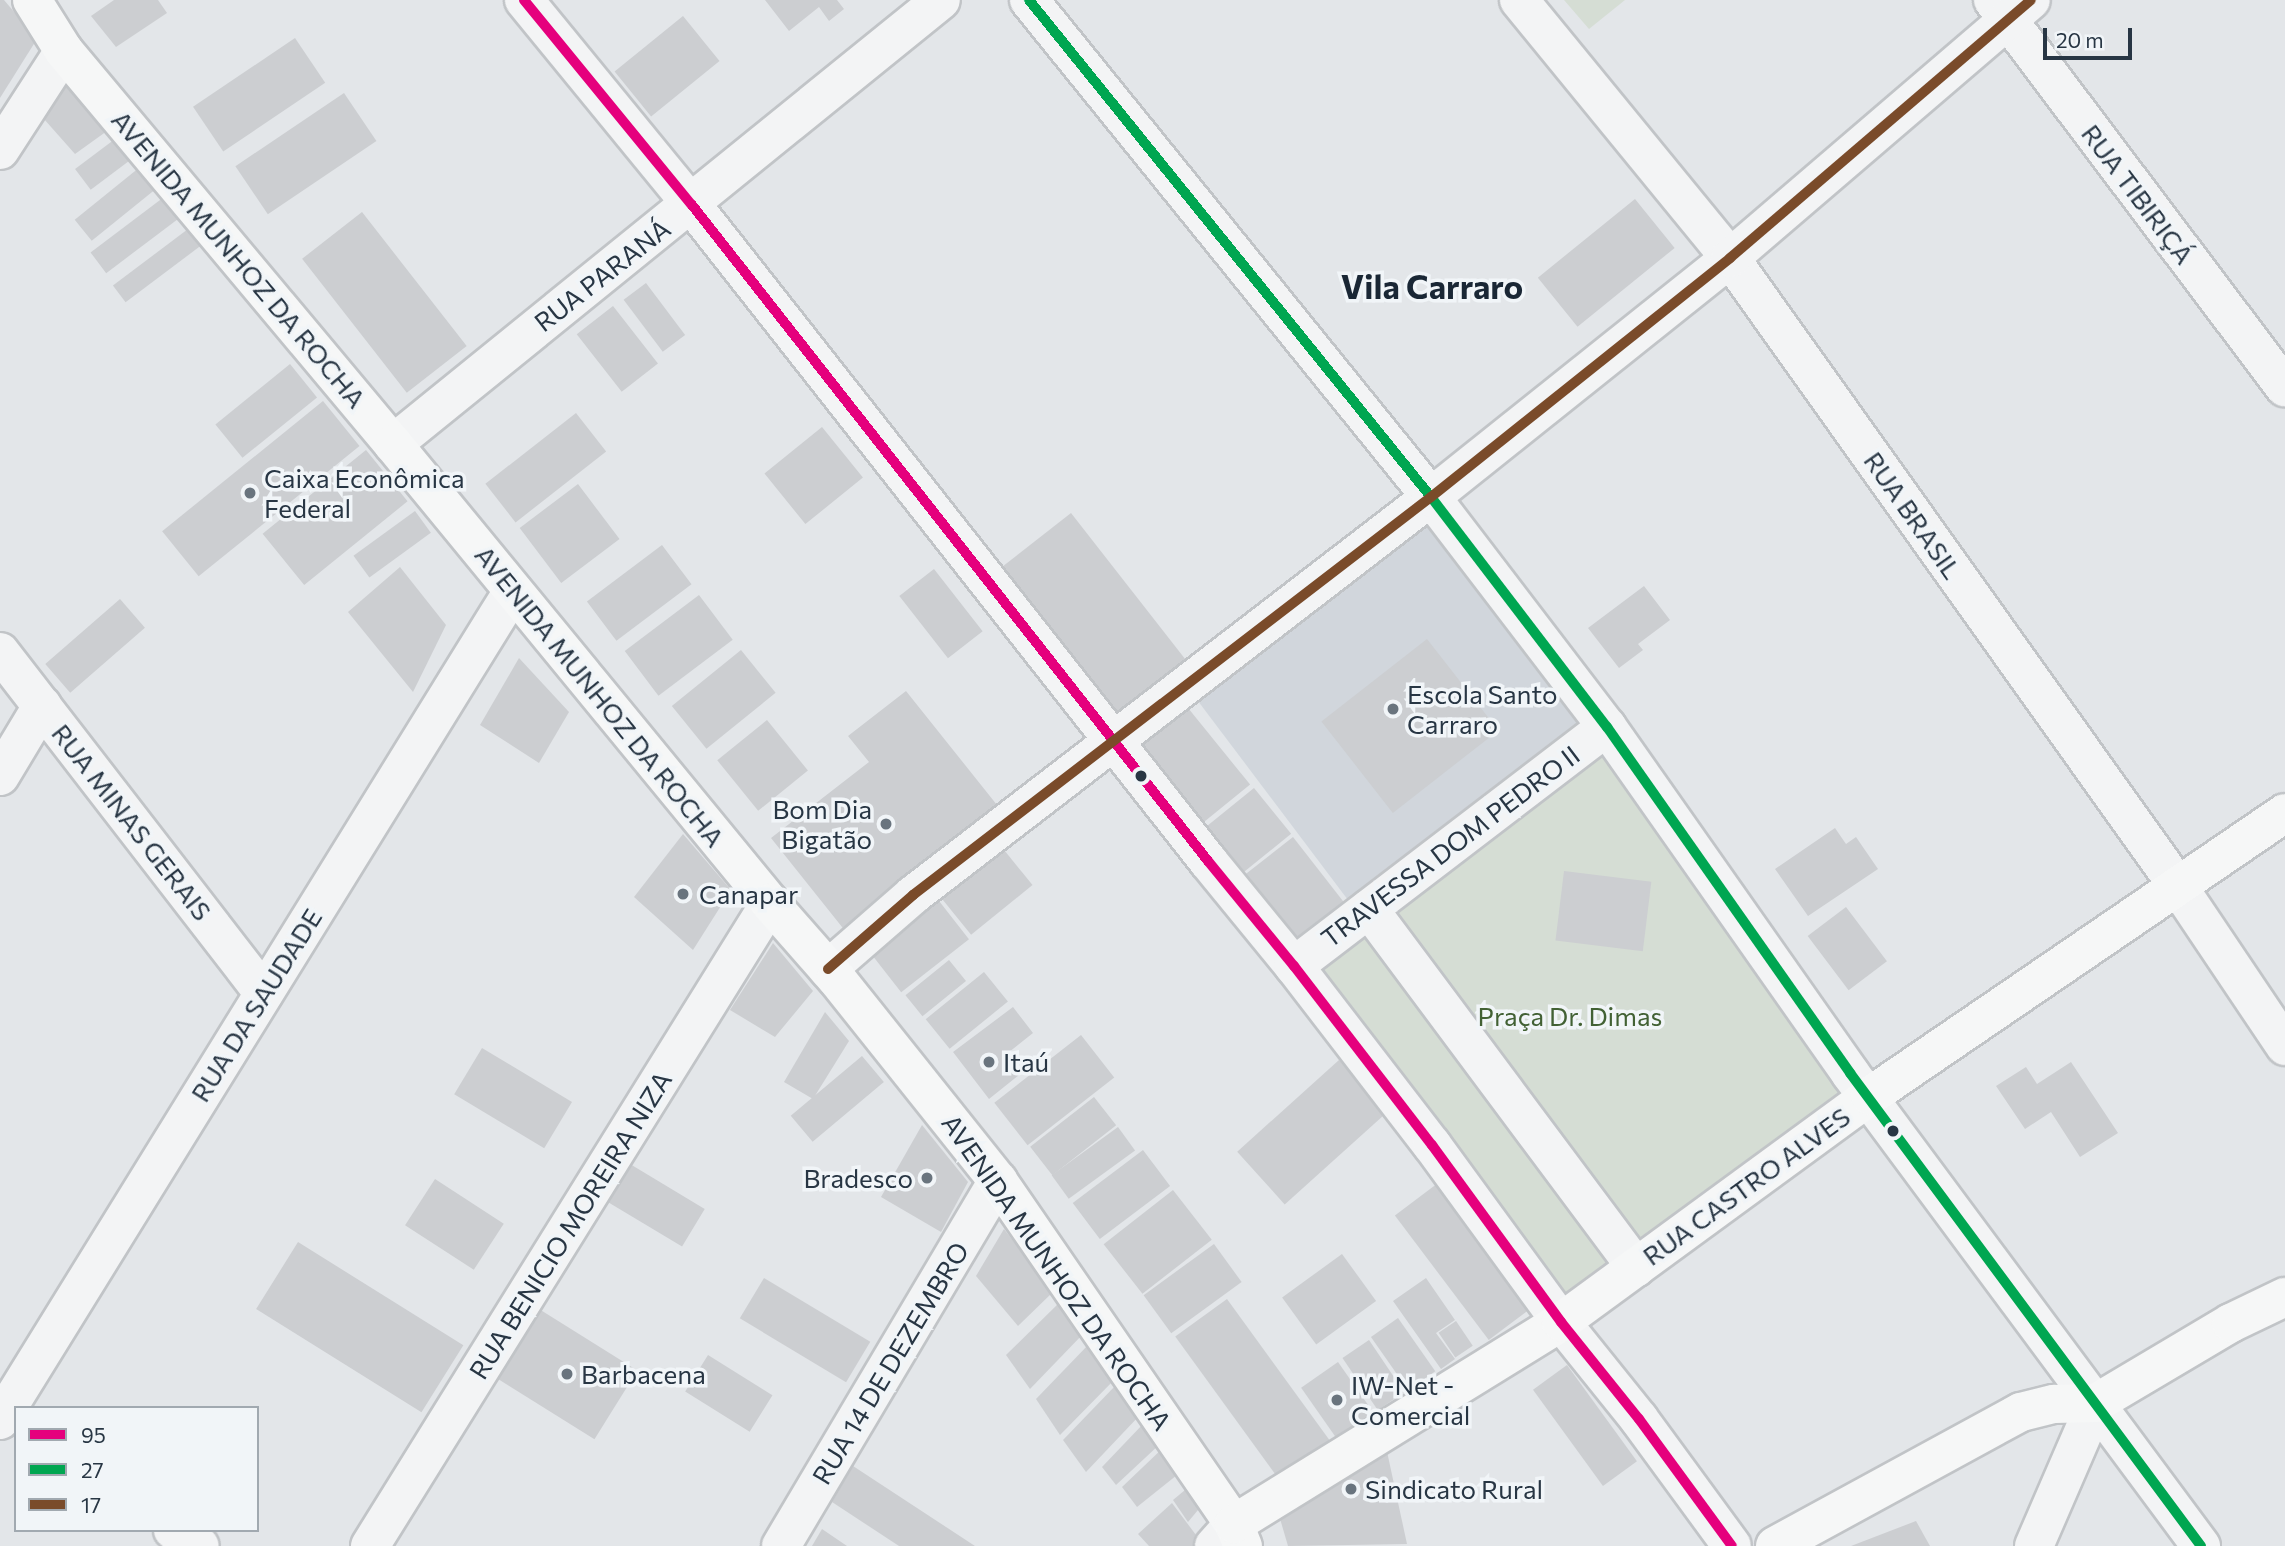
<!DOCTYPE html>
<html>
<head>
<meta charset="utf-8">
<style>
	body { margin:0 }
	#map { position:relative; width:2285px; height:1546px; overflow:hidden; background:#e3e6e9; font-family:Commissioner,sans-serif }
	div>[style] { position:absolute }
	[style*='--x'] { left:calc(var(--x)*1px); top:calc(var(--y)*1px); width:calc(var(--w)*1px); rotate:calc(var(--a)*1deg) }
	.built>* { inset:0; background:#d1d6dc; transform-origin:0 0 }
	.green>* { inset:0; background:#d5ddd4; transform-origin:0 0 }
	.building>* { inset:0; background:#ccced1; transform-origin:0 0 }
	.roads { filter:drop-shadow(2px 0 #c1c4c7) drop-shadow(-2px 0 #c1c4c7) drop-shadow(0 2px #c1c4c7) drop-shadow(0 -2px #c1c4c7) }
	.minor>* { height:38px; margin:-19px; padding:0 19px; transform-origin:19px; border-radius:19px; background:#f3f4f5 }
	.major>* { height:38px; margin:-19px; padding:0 19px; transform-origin:19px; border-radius:19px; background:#f6f7f7 }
	.bus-1>* { height:10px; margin:-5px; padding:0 5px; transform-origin:5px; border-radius:5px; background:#e5007d }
	.bus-2>* { height:10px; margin:-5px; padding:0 5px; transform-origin:5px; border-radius:5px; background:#00a651 }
	.bus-3>* { height:10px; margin:-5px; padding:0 5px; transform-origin:5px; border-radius:5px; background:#7a4b2a }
	.dots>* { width:19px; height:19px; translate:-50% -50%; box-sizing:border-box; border:4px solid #f1f5f8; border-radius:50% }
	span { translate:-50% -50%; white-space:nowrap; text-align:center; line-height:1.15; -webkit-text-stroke:7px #f1f5f8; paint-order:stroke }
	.street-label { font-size:26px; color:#283644 }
	.poi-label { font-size:26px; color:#283644 }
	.left { translate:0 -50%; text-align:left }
	.right { translate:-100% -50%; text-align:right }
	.park-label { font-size:26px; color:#426134 }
	.district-label { font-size:33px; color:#1a2735; font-weight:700 }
	.legend { position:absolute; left:14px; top:1406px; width:245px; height:126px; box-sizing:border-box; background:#f1f5f8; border:2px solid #a1a9b0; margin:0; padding:9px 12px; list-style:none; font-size:21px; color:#283644 }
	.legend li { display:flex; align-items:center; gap:14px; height:35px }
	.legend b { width:35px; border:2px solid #a1a9b0 }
	.scale { position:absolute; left:2043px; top:28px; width:89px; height:32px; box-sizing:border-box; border:4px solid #283644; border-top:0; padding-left:9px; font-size:21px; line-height:24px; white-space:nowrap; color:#283644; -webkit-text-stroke:5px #f1f5f8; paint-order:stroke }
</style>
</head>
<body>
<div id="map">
	<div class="built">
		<i style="left:1434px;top:514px;width:265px;height:301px;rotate:53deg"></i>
	</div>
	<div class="green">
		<i style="clip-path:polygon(1564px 0,1625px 0,1589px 29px)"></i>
		<i style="left:1603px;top:756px;width:420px;height:361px;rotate:54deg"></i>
	</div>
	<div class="building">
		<i style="clip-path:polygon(0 0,4px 0,37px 39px,0 98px)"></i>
		<i style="clip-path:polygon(114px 0,158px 0,167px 13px,116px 47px,91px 16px)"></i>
		<i style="clip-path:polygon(765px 0,837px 0,844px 9px,829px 21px,819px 7px,789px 31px)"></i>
		<i style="left:683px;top:16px;width:58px;height:88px;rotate:51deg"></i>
		<i style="left:295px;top:38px;width:54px;height:123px;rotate:56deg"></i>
		<i style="clip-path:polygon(60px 73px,107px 131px,75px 154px,36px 110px)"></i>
		<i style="left:344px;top:93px;width:58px;height:131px;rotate:56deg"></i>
		<i style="left:115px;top:139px;width:26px;height:50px;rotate:53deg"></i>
		<i style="left:140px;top:167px;width:27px;height:84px;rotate:51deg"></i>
		<i style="left:168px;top:194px;width:26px;height:97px;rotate:53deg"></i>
		<i style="left:1635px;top:199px;width:63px;height:125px;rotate:51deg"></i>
		<i style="left:362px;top:212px;width:170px;height:76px;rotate:52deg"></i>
		<i style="left:192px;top:226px;width:21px;height:99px;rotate:53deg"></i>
		<i style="left:646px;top:283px;width:65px;height:28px;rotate:53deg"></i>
		<i style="left:613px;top:306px;width:73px;height:46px;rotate:52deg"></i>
		<i style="left:290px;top:364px;width:43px;height:96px;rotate:51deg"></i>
		<i style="left:323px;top:401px;width:58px;height:207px;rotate:51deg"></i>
		<i style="left:576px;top:413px;width:49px;height:115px;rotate:52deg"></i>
		<i style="left:822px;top:427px;width:65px;height:74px;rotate:51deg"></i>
		<i style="left:366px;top:450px;width:66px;height:133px;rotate:51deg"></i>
		<i style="left:578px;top:484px;width:69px;height:73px;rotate:53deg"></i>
		<i style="left:415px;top:511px;width:27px;height:76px;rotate:54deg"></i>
		<i style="left:1071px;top:513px;width:193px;height:95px;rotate:52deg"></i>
		<i style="left:662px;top:545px;width:49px;height:94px;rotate:53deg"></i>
		<i style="clip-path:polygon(400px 567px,446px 625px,413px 692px,348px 612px)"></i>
		<i style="left:934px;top:569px;width:79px;height:44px;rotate:52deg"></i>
		<i style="clip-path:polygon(1644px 586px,1670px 620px,1638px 644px,1643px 650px,1619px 668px,1588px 628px)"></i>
		<i style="left:699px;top:595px;width:56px;height:93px;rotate:53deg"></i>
		<i style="left:120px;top:599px;width:38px;height:99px;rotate:49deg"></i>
		<i style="left:1427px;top:639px;width:116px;height:134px;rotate:52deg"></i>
		<i style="left:741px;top:650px;width:55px;height:89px;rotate:51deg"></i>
		<i style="clip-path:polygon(519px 658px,569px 712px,539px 763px,480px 725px)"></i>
		<i style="clip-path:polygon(906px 691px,1001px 810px,846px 932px,771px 838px,869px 762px,848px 736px)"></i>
		<i style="left:1184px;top:703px;width:105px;height:61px;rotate:51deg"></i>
		<i style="left:767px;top:720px;width:65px;height:64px;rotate:51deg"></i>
		<i style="left:1254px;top:788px;width:59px;height:62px;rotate:51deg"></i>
		<i style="clip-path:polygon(1835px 828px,1846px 844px,1856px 837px,1878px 869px,1808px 916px,1775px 869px)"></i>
		<i style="clip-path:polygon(683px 834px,731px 890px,693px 950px,634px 897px)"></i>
		<i style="left:1293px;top:837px;width:89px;height:60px;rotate:52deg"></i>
		<i style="left:996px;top:840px;width:58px;height:79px;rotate:51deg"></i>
		<i style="left:1564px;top:871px;width:88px;height:70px;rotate:7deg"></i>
		<i style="left:932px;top:892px;width:60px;height:86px;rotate:52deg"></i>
		<i style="left:1846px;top:907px;width:68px;height:48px;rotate:53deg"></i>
		<i style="clip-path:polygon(773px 943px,813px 991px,775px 1037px,730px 1010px)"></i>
		<i style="left:949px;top:960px;width:27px;height:56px;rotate:51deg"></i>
		<i style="left:984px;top:972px;width:38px;height:75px;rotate:51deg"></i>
		<i style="clip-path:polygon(1013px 1007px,1033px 1033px,1009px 1052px,1024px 1071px,989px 1099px,953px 1052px)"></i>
		<i style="clip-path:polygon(825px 1012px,849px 1041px,813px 1099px,784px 1082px)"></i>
		<i style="left:1081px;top:1035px;width:54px;height:110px;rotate:52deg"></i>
		<i style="left:482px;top:1048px;width:105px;height:54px;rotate:31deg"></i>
		<i style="left:862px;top:1056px;width:34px;height:93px;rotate:50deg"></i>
		<i style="left:1339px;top:1060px;width:71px;height:137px;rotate:48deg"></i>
		<i style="clip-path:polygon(2071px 1062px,2118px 1133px,2080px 1157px,2051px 1112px,2025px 1129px,1996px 1086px,2026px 1067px,2037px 1084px)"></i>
		<i style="left:1094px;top:1097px;width:36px;height:81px;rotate:52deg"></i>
		<i style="clip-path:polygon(922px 1125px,968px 1182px,941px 1232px,881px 1197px)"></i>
		<i style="left:1118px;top:1127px;width:29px;height:82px;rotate:54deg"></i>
		<i style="left:1143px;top:1150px;width:45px;height:88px;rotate:53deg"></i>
		<i style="left:625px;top:1161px;width:93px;height:44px;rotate:31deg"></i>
		<i style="left:435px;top:1179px;width:82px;height:55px;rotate:33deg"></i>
		<i style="left:1442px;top:1180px;width:156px;height:59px;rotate:53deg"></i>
		<i style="left:1173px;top:1190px;width:63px;height:88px;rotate:52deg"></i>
		<i style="clip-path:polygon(1004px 1229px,1053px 1292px,1018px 1326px,976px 1276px)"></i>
		<i style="left:298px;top:1242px;width:195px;height:79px;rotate:32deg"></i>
		<i style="left:1214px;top:1244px;width:47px;height:87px;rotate:54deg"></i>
		<i style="left:1342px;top:1254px;width:58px;height:74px;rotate:54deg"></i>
		<i style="left:764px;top:1278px;width:124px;height:47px;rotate:31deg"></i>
		<i style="clip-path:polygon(1426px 1278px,1455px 1320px,1436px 1333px,1455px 1359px,1441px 1369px,1393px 1301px)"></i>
		<i style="left:1227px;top:1299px;width:177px;height:64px;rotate:54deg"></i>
		<i style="clip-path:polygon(1060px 1302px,1084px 1333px,1030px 1389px,1006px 1355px)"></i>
		<i style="left:539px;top:1309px;width:116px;height:81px;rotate:32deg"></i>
		<i style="left:1398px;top:1318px;width:65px;height:33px;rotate:55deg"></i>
		<i style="left:1456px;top:1321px;width:30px;height:21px;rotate:56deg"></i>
		<i style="left:1369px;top:1340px;width:63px;height:32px;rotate:56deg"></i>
		<i style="clip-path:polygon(1090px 1343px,1117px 1377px,1060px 1435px,1036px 1399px)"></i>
		<i style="left:708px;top:1355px;width:76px;height:43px;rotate:32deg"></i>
		<i style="left:1338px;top:1362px;width:61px;height:45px;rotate:55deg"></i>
		<i style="left:1567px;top:1365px;width:119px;height:42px;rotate:54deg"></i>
		<i style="clip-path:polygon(1116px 1385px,1140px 1415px,1086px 1472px,1063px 1440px)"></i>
		<i style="clip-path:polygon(1144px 1423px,1160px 1444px,1116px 1485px,1102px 1467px)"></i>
		<i style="clip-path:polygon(1164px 1447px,1182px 1471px,1137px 1507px,1122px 1487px)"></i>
		<i style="clip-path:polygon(1386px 1447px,1407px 1544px,1288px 1546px,1276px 1505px)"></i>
		<i style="clip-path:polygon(853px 1466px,975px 1546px,899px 1546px,832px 1502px)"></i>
		<i style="clip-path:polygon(1191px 1485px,1203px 1504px,1188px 1522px,1173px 1500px)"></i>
		<i style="clip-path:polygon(1172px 1503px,1199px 1539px,1193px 1546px,1149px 1546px,1138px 1534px)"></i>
		<i style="clip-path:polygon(1916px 1521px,1930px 1546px,1851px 1546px)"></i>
		<i style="clip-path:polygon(822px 1529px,847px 1546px,812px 1546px)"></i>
	</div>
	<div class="roads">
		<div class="minor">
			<i style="--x:524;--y:0;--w:265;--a:50.7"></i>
			<i style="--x:692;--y:205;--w:835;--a:51.81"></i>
			<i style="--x:1208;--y:861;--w:136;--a:50.7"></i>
			<i style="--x:1294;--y:966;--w:226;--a:52.4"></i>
			<i style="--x:1432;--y:1145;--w:219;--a:53.9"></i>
			<i style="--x:1561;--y:1322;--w:124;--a:51.2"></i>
			<i style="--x:1639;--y:1419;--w:157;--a:53.8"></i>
			<i style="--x:1029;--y:0;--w:639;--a:51.03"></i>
			<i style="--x:1431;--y:497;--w:290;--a:52.6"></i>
			<i style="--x:1607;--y:727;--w:423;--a:54.9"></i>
			<i style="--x:1850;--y:1073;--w:589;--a:53.42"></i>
			<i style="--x:1519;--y:0;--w:333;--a:50.7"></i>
			<i style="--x:1730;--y:258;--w:770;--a:54.51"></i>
			<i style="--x:2177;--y:885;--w:194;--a:56.1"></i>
			<i style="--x:1993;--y:0;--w:485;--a:53"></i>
			<i style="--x:0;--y:150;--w:118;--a:-57.1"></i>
			<i style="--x:393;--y:444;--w:705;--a:-39.02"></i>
			<i style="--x:0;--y:652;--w:431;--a:52.3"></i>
			<i style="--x:0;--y:776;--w:82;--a:-59"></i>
			<i style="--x:1369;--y:909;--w:447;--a:53.3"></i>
			<i style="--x:1294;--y:966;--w:394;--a:-37.4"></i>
			<i style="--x:828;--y:969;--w:113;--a:-41"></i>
			<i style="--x:913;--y:895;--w:653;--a:-37.54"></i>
			<i style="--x:1431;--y:497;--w:383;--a:-38.6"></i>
			<i style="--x:1730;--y:258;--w:396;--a:-40.6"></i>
			<i style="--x:0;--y:1420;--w:975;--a:-58.25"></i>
			<i style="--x:173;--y:1530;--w:31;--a:31"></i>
			<i style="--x:370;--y:1546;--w:757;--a:-58.11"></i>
			<i style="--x:781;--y:1546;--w:425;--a:-59.3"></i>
			<i style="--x:1214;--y:1546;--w:30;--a:-48"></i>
			<i style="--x:2034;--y:1546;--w:156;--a:-66.6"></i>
		</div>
		<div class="major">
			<i style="--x:32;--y:0;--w:60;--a:57.9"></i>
			<i style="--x:64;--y:51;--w:513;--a:50.07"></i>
			<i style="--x:393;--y:444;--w:594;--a:50.6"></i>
			<i style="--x:770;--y:903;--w:100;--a:48.7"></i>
			<i style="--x:836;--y:978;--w:260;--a:51.4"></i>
			<i style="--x:998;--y:1181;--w:416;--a:55.5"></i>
			<i style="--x:1234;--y:1524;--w:24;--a:68"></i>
			<i style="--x:1234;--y:1524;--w:384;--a:-31.7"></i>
			<i style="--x:1561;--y:1322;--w:383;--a:-36.2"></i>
			<i style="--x:1870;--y:1096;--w:502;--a:-34.29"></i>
			<i style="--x:1775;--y:1546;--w:280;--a:-28.6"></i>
			<i style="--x:2021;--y:1412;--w:34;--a:-14"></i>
			<i style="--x:2054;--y:1404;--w:42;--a:-1.4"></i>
			<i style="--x:2096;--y:1403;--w:157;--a:-30.7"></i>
			<i style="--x:2231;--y:1323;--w:60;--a:-25.7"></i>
		</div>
	</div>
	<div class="bus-1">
		<i style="--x:524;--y:0;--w:265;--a:50.7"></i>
		<i style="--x:692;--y:205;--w:835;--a:51.81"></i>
		<i style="--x:1208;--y:861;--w:136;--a:50.7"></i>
		<i style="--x:1294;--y:966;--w:226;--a:52.4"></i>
		<i style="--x:1432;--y:1145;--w:219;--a:53.9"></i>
		<i style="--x:1561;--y:1322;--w:124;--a:51.2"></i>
		<i style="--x:1639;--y:1419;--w:157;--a:53.8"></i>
	</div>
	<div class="bus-2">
		<i style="--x:1029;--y:0;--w:639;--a:51.03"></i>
		<i style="--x:1431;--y:497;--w:290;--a:52.6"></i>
		<i style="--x:1607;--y:727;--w:423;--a:54.9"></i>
		<i style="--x:1850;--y:1073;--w:589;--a:53.42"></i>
	</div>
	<div class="bus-3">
		<i style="--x:828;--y:969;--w:113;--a:-41"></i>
		<i style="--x:913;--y:895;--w:653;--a:-37.54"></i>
		<i style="--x:1431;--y:497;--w:383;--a:-38.6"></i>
		<i style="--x:1730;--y:258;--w:396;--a:-40.6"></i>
	</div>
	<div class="dots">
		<i style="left:250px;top:493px;background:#69747e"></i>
		<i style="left:1393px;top:709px;background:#69747e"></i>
		<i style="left:1141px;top:776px;background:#283644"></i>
		<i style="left:886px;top:824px;background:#69747e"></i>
		<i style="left:683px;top:894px;background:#69747e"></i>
		<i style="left:989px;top:1062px;background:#69747e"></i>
		<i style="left:1893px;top:1131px;background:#283644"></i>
		<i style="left:927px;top:1178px;background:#69747e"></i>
		<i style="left:567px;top:1374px;background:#69747e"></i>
		<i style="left:1337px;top:1400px;background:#69747e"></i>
		<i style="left:1351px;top:1489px;background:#69747e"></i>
	</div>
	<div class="street-label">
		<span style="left:2138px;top:194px;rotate:53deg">RUA TIBIRIÇÁ</span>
		<span style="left:239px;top:259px;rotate:50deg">AVENIDA MUNHOZ DA ROCHA</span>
		<span style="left:602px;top:275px;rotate:-38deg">RUA PARANÁ</span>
		<span style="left:1913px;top:515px;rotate:55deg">RUA BRASIL</span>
		<span style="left:600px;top:696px;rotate:51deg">AVENIDA MUNHOZ DA ROCHA</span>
		<span style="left:132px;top:822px;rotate:52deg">RUA MINAS GERAIS</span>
		<span style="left:1450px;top:846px;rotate:-37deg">TRAVESSA DOM PEDRO II</span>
		<span style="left:256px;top:1005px;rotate:-58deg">RUA DA SAUDADE</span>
		<span style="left:1746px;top:1186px;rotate:-36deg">RUA CASTRO ALVES</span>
		<span style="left:570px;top:1225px;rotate:-58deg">RUA BENICIO MOREIRA NIZA</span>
		<span style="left:1057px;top:1272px;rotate:55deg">AVENIDA MUNHOZ DA ROCHA</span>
		<span style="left:890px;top:1363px;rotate:-59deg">RUA 14 DE DEZEMBRO</span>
	</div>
	<div class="poi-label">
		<span class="left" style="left:264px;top:493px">Caixa Econômica<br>Federal</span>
		<span class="left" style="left:1407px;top:709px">Escola Santo<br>Carraro</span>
		<span class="right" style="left:872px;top:824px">Bom Dia<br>Bigatão</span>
		<span class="left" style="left:699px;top:894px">Canapar</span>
		<span class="left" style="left:1003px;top:1062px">Itaú</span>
		<span class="right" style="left:913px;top:1178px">Bradesco</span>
		<span class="left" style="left:581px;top:1374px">Barbacena</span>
		<span class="left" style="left:1351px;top:1400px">IW-Net -<br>Comercial</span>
		<span class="left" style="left:1365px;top:1489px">Sindicato Rural</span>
	</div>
	<div class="park-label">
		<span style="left:1570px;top:1016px">Praça Dr. Dimas</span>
	</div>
	<div class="district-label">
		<span style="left:1432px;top:286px">Vila Carraro</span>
	</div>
	<ul class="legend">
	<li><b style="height:9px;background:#e5007d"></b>95</li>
	<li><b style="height:9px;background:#00a651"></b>27</li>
	<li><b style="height:9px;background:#7a4b2a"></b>17</li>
	</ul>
	<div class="scale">20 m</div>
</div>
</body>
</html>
